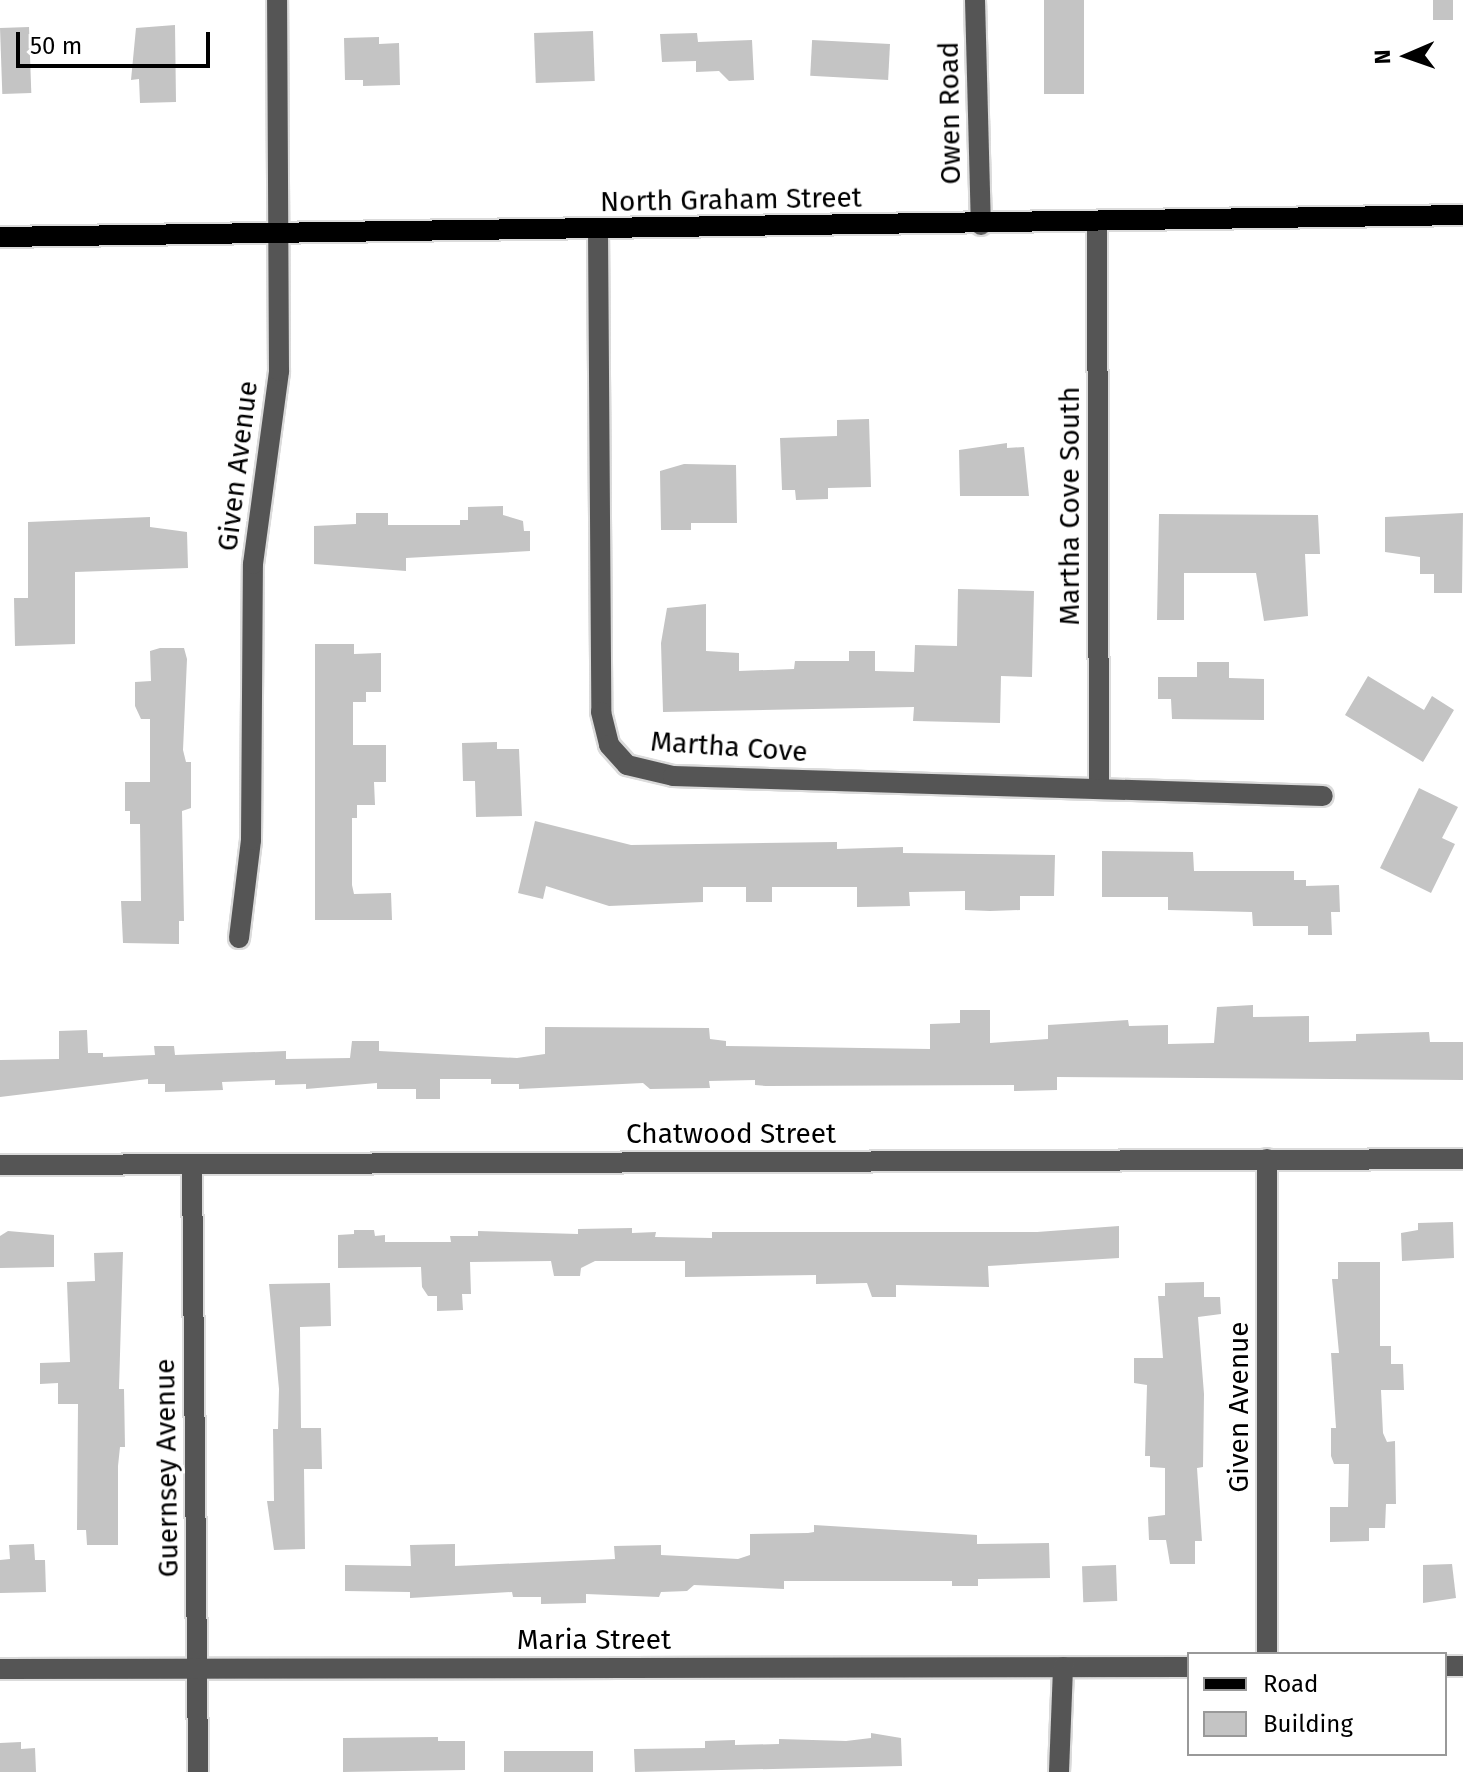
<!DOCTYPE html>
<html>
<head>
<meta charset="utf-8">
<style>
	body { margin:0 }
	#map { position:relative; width:1463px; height:1772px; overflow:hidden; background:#fff; font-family:"Fira Sans",sans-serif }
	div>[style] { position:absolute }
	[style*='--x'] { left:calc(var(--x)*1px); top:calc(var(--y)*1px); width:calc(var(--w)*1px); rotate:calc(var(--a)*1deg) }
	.building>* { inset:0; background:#c4c4c4; transform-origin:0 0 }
	.roads { filter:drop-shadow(2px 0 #dbdbdb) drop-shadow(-2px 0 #dbdbdb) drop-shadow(0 2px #dbdbdb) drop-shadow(0 -2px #dbdbdb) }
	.minor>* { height:20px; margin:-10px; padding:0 10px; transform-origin:10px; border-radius:10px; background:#555 }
	.major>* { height:20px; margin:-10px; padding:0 10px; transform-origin:10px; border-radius:10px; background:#000 }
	span { translate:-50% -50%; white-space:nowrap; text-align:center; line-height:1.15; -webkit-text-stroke:6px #fff; paint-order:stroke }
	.street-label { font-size:28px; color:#000 }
	.legend { position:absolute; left:1187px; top:1652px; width:260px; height:104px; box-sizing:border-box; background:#fff; border:2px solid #999; margin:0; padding:10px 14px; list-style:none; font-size:24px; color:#000 }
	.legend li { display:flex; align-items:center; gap:16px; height:40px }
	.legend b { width:40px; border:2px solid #999 }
	.north { position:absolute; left:1367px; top:16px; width:80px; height:80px; -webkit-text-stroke:6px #fff; paint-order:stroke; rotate:268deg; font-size:22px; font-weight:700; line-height:32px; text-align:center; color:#000 }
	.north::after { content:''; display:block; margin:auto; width:28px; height:36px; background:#000; clip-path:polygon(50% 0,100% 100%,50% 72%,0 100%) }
	.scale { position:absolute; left:16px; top:32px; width:194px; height:36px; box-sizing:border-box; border:4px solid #000; border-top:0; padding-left:10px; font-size:24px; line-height:28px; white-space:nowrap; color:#000; -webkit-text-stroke:6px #fff; paint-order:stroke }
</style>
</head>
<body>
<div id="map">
	<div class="building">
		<i style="left:1044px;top:0;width:40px;height:94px"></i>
		<i style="left:1433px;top:0;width:20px;height:20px"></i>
		<i style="clip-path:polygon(175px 25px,176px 102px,140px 103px,139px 79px,131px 80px,136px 28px)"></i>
		<i style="left:29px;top:27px;width:66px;height:29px;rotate:88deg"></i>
		<i style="left:593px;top:31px;width:50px;height:59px;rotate:88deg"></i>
		<i style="clip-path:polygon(697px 33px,698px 42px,752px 40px,754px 80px,729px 81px,719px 71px,696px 72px,696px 61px,662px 62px,660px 34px)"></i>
		<i style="clip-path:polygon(379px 37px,379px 44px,399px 43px,400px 85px,363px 86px,363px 80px,345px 80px,344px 38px)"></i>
		<i style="left:890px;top:44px;width:36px;height:78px;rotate:93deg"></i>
		<i style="clip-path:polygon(869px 419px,871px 487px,828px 488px,828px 499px,796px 500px,795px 490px,782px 490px,780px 438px,837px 436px,837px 420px)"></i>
		<i style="clip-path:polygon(1007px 443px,1007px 448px,1024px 447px,1029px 496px,960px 496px,959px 450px)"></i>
		<i style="clip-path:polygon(684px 464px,736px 465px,737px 523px,691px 523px,691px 530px,661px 530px,660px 471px)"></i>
		<i style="clip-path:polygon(503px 506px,503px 515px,523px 521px,524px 531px,530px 531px,530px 551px,406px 558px,406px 571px,314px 564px,314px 526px,356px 524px,356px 513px,388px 513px,388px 525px,460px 525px,460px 520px,468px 520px,468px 507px)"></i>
		<i style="clip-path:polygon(1463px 513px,1462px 593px,1434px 593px,1434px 574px,1420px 574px,1420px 557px,1385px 552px,1385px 517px)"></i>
		<i style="clip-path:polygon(1159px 514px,1318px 515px,1320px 554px,1305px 554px,1308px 616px,1264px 621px,1256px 573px,1184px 573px,1184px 620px,1157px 620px)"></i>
		<i style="clip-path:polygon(150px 517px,150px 527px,187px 532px,188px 568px,75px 572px,75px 644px,15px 646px,14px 598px,28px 598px,28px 522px)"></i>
		<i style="clip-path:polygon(958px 589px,1034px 591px,1032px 677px,1001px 676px,1000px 723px,913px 721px,914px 707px,663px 712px,661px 643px,667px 608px,706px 604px,706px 651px,739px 653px,739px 671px,794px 669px,795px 661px,849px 661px,849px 651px,875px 651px,875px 671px,914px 672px,915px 645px,957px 646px)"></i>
		<i style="clip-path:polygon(315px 644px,354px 644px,354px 654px,381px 653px,381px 692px,366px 692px,366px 702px,353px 702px,353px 745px,386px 745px,386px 782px,374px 782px,375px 805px,357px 805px,357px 818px,352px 818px,352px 885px,354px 894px,391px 893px,392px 920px,315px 920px)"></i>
		<i style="clip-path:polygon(160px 648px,184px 648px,187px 659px,183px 750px,186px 762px,191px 762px,191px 808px,182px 811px,184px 921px,179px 921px,179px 944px,123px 943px,121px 901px,141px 901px,140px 824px,130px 824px,130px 811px,125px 811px,125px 782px,150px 782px,150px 719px,141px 719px,135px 706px,135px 682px,151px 681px,150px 651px)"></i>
		<i style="clip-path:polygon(1197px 662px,1229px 662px,1229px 678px,1264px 679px,1264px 720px,1172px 719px,1171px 699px,1158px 699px,1158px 677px,1197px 677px)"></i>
		<i style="clip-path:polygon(1368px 676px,1424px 710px,1432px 696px,1454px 710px,1423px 762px,1345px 715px)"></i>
		<i style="clip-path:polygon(497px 742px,497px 749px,519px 749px,522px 816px,476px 817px,475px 781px,463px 781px,462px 743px)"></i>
		<i style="clip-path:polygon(1419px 788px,1458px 807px,1442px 838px,1455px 844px,1431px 893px,1380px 868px)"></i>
		<i style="clip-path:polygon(535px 821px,631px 845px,837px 842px,837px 849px,903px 847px,903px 853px,1055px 855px,1054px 896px,1020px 896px,1020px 910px,990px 911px,965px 910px,965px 891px,909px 892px,910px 906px,857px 907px,857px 887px,772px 887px,772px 902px,746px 902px,746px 887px,703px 887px,703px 902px,609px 906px,546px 886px,543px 899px,518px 893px)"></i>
		<i style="clip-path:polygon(1102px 851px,1193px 852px,1194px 871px,1294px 871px,1294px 880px,1306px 880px,1306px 886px,1339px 885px,1340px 912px,1331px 912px,1332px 935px,1308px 935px,1308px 926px,1253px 926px,1252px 912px,1168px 910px,1168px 897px,1102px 897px)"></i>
		<i style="clip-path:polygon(1253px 1005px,1253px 1017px,1309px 1016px,1309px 1042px,1356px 1041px,1356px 1034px,1429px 1032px,1430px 1042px,1463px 1042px,1463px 1080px,1057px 1077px,1057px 1090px,1014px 1091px,1014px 1085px,766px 1086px,755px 1085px,755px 1080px,709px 1081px,710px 1088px,650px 1089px,643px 1083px,519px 1089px,519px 1084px,491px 1084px,491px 1079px,440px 1079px,440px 1099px,416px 1099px,416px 1089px,377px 1089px,377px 1083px,306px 1089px,306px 1084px,275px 1085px,275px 1080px,222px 1082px,223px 1090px,165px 1092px,165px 1084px,148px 1084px,148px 1079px,0 1097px,0 1060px,59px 1059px,59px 1031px,87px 1030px,88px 1053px,103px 1053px,103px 1057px,155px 1055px,154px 1046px,174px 1046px,175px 1055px,286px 1051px,286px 1059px,350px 1058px,352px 1041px,379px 1041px,379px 1051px,517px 1058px,545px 1054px,545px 1027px,709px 1028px,710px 1039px,726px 1041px,726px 1046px,930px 1049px,930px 1024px,960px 1023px,960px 1010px,990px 1010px,990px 1043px,1048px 1039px,1048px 1025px,1128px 1020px,1129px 1026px,1168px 1025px,1168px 1044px,1214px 1043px,1217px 1007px)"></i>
		<i style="clip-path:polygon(1453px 1222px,1454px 1258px,1402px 1261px,1401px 1233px,1418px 1230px,1418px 1223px)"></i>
		<i style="clip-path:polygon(1119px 1226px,1119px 1258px,988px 1266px,989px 1287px,896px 1285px,896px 1297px,872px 1297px,867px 1283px,816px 1284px,816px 1275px,685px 1277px,685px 1261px,595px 1261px,581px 1268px,580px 1276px,554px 1276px,551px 1261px,470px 1262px,471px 1294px,462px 1294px,463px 1310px,437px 1311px,437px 1296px,428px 1296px,422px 1287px,421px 1267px,338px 1268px,338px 1235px,354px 1234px,354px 1230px,374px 1230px,375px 1236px,385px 1235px,385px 1242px,451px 1242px,450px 1236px,478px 1236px,478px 1231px,578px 1234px,578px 1229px,632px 1228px,632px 1233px,656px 1232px,655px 1237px,712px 1238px,712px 1232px,1037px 1232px)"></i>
		<i style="clip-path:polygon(8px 1231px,54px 1235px,54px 1267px,0 1268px,0 1236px)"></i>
		<i style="clip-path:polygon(123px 1252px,119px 1389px,124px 1389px,125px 1447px,120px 1447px,118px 1466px,118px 1545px,87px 1545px,86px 1530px,77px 1530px,78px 1404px,58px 1404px,58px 1383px,40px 1384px,40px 1363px,70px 1362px,67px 1282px,95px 1281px,94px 1253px)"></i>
		<i style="clip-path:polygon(1338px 1262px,1380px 1262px,1380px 1346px,1391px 1346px,1391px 1364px,1403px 1364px,1404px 1390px,1381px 1390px,1383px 1433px,1387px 1442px,1395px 1441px,1396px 1504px,1386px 1504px,1385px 1528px,1369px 1528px,1369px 1541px,1330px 1542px,1330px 1507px,1348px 1507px,1349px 1464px,1334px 1464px,1331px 1456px,1331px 1428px,1336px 1428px,1331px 1353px,1339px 1353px,1332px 1279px,1338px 1279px)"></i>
		<i style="clip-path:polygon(1204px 1282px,1204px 1297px,1220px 1297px,1221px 1314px,1198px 1317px,1204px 1394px,1203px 1467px,1197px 1468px,1202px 1541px,1195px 1541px,1195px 1564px,1170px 1564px,1166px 1540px,1149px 1540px,1148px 1517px,1165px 1515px,1165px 1468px,1150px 1467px,1150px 1456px,1145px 1456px,1147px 1385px,1134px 1383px,1134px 1358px,1163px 1358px,1158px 1296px,1165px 1296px,1165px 1283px)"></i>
		<i style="clip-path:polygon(330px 1283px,331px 1326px,300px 1327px,301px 1428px,321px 1428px,322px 1469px,304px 1469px,305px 1549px,274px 1550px,267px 1501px,274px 1501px,273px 1429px,278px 1429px,279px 1389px,269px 1284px)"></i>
		<i style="clip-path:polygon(814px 1525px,977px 1535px,977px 1544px,1049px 1543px,1050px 1578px,978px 1579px,978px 1586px,952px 1586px,952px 1581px,784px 1581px,784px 1589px,694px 1585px,687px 1591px,661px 1592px,659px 1597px,586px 1594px,586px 1603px,541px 1604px,541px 1597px,513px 1597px,512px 1592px,410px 1598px,410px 1592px,345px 1591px,345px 1565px,411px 1566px,410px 1545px,455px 1544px,455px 1566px,615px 1559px,614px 1546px,661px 1545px,661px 1555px,738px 1559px,750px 1555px,750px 1534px,808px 1533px,814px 1532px)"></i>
		<i style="clip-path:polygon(34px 1544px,35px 1560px,45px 1560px,46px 1592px,0 1593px,0 1560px,10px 1559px,9px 1545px)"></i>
		<i style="clip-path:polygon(1452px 1564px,1456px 1598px,1423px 1603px,1423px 1565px)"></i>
		<i style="left:1116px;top:1565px;width:36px;height:34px;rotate:88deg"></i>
		<i style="clip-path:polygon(871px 1733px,901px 1738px,902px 1766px,635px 1772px,634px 1749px,705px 1748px,705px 1741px,735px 1740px,735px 1745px,779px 1744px,779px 1739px,846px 1741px,871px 1738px)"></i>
		<i style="clip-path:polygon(438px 1737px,438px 1741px,465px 1741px,465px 1770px,343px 1772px,343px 1738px)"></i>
		<i style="clip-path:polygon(21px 1742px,21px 1749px,35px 1748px,36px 1772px,0 1772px,0 1743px)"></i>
		<i style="left:504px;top:1751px;width:89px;height:21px"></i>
	</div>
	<div class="roads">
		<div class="minor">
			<i style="--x:975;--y:0;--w:225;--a:88.5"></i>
			<i style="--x:1097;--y:223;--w:566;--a:89.8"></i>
			<i style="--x:598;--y:230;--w:482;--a:89.6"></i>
			<i style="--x:601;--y:712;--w:34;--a:76"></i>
			<i style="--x:609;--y:745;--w:27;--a:48"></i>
			<i style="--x:627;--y:765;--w:47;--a:13.4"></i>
			<i style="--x:673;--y:776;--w:650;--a:1.76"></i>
			<i style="--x:239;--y:938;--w:99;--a:-83"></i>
			<i style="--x:251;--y:840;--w:276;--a:-89.6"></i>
			<i style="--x:253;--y:564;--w:195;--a:-82.3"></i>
			<i style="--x:279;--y:371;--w:371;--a:-90.3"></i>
			<i style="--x:1267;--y:1159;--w:495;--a:90"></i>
			<i style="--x:192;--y:1164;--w:608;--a:89.43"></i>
			<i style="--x:0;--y:1165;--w:1463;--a:-0.23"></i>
			<i style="--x:1445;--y:1666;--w:18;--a:0"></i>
			<i style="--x:0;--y:1669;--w:1189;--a:-0.1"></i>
			<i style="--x:1059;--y:1772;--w:105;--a:-87.8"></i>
		</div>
		<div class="major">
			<i style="--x:0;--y:237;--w:1463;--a:-0.86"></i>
		</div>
	</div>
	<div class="street-label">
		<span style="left:950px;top:113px;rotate:-91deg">Owen Road</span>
		<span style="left:731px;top:200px;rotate:-1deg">North Graham Street</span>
		<span style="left:238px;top:466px;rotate:-83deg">Given Avenue</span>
		<span style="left:1070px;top:506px;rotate:-90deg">Martha Cove South</span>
		<span style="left:729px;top:747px;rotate:4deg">Martha Cove</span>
		<span style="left:731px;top:1134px">Chatwood Street</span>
		<span style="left:1239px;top:1407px;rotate:-90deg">Given Avenue</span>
		<span style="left:167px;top:1468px;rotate:-91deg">Guernsey Avenue</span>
		<span style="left:594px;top:1640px">Maria Street</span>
	</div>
	<ul class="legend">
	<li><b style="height:10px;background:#000"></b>Road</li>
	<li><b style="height:22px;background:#c4c4c4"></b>Building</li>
	</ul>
	<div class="north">N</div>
	<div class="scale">50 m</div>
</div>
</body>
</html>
